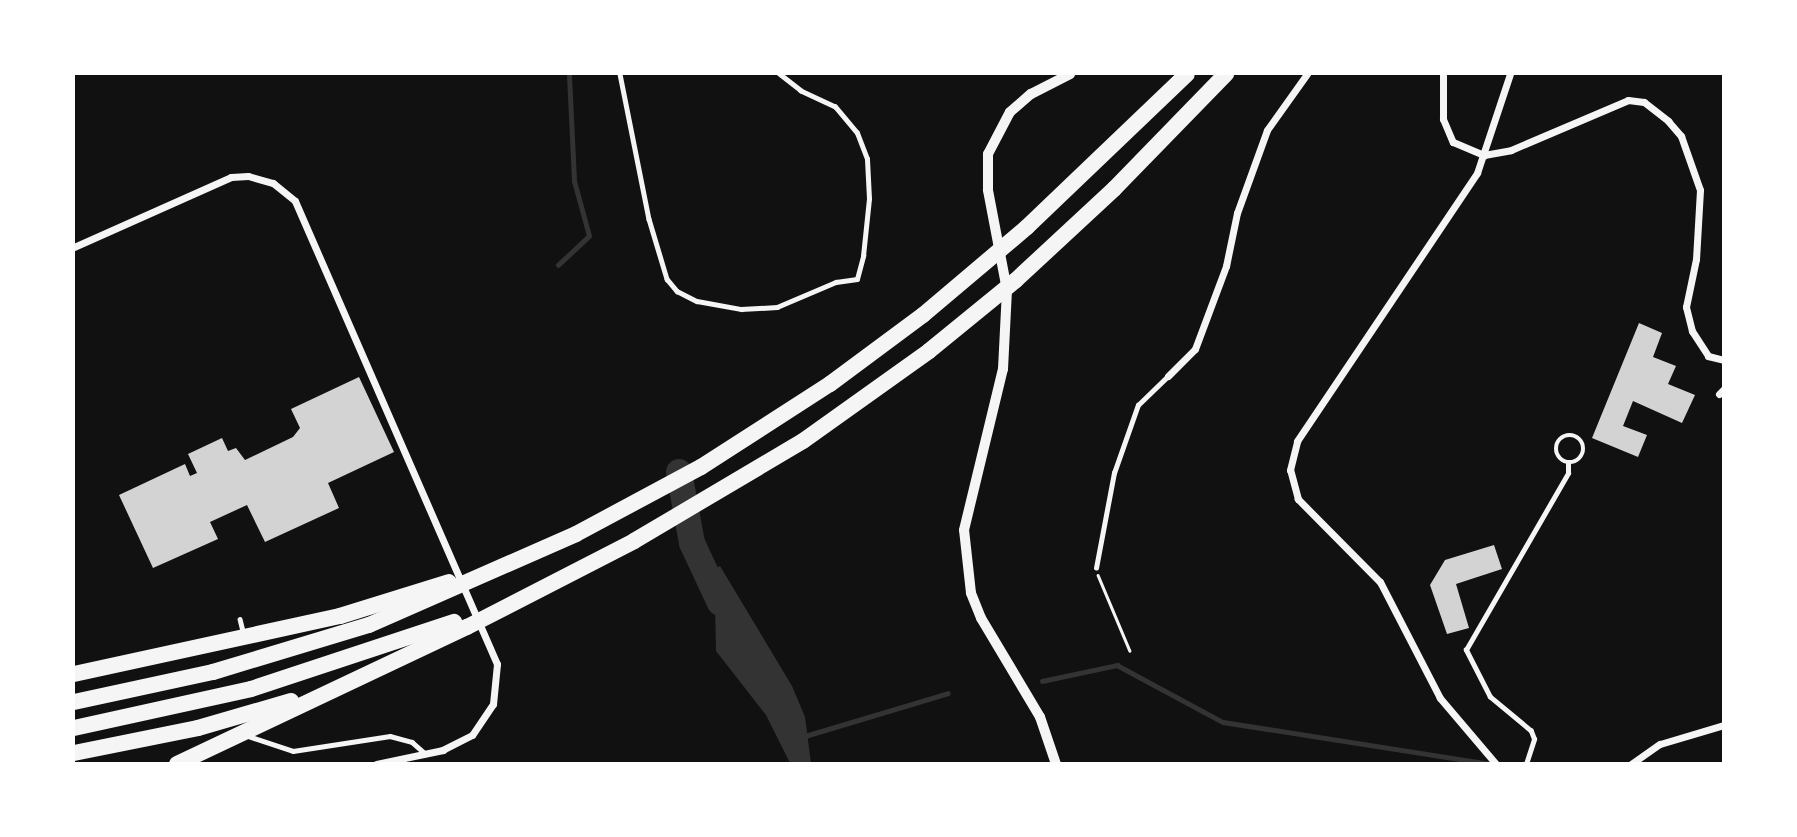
<!DOCTYPE html>
<html>
<head>
<meta charset="utf-8">
<style>
	body { margin:0 }
	#map { position:relative; width:1797px; height:837px; overflow:hidden; background:#111; font-family:Bitter,serif }
	div>[style] { position:absolute }
	[style*='--x'] { left:calc(var(--x)*1px); top:calc(var(--y)*1px); width:calc(var(--w)*1px); rotate:calc(var(--a)*1deg) }
	.water>* { inset:0; background:#333 }
	.stream>* { height:4.5px; margin:-2.25px; padding:0 2.25px; transform-origin:2.25px; border-radius:2.25px; background:#333 }
	.river>* { height:26px; margin:-13px; padding:0 13px; transform-origin:13px; border-radius:13px; background:#333 }
	.building>* { inset:0; background:#d3d3d3 }
	.path>* { height:2.5px; margin:-1.25px; padding:0 1.25px; transform-origin:1.25px; border-radius:1.25px; background:#f5f5f5 }
	.service>* { height:4.5px; margin:-2.25px; padding:0 2.25px; transform-origin:2.25px; border-radius:2.25px; background:#f5f5f5 }
	.service>.ring { margin:-2.25px; padding:0; box-sizing:content-box; background:none; border:4.5px solid #f5f5f5; border-radius:50% }
	.minor>* { height:7px; margin:-3.5px; padding:0 3.5px; transform-origin:3.5px; border-radius:3.5px; background:#f5f5f5 }
	.tertiary>* { height:10px; margin:-5px; padding:0 5px; transform-origin:5px; border-radius:5px; background:#f5f5f5 }
	.motorway>* { height:16px; margin:-8px; padding:0 8px; transform-origin:8px; border-radius:8px; background:#f5f5f5 }
	span { translate:-50% -50%; white-space:nowrap; text-align:center; line-height:1.15; -webkit-text-stroke:5px #fff; paint-order:stroke }
	.frame { position:absolute; inset:0; border:75px solid #fff; pointer-events:none }
</style>
</head>
<body>
<div id="map">
	<div class="water">
		<i style="clip-path:polygon(720px 566px,792px 686px,805px 717px,811px 763px,790px 763px,766px 715px,716px 651px,715px 606px,698px 578px)"></i>
	</div>
	<div class="stream">
		<i style="--x:558;--y:265;--w:42;--a:-43.1"></i>
		<i style="--x:589;--y:236;--w:57;--a:-105.3"></i>
		<i style="--x:574;--y:181;--w:107;--a:-92.7"></i>
		<i style="--x:1042;--y:681;--w:77;--a:-12"></i>
		<i style="--x:1117;--y:665;--w:120;--a:28.3"></i>
		<i style="--x:1223;--y:722;--w:270;--a:8.9"></i>
		<i style="--x:805;--y:736;--w:149;--a:-16.7"></i>
	</div>
	<div class="river">
		<i style="--x:679;--y:472;--w:72;--a:79.6"></i>
		<i style="--x:692;--y:543;--w:66;--a:65"></i>
	</div>
	<div class="building">
		<i style="clip-path:polygon(1639px 323px,1662px 333px,1653px 357px,1676px 366px,1668px 384px,1695px 395px,1682px 423px,1633px 401px,1623px 426px,1647px 435px,1638px 457px,1592px 438px)"></i>
		<i style="clip-path:polygon(359px 377px,394px 452px,328px 483px,339px 508px,265px 542px,247px 505px,210px 522px,218px 539px,153px 568px,119px 495px,185px 464px,190px 476px,197px 473px,188px 454px,222px 438px,228px 451px,236px 448px,245px 460px,293px 437px,300px 428px,291px 409px)"></i>
		<i style="clip-path:polygon(1494px 545px,1502px 569px,1456px 584px,1469px 628px,1447px 634px,1430px 585px,1445px 560px)"></i>
	</div>
	<div class="path">
		<i style="--x:1098;--y:575;--w:82;--a:67.2"></i>
	</div>
	<div class="service">
		<i style="--x:620;--y:74;--w:148;--a:78.7"></i>
		<i style="--x:649;--y:219;--w:63;--a:73.3"></i>
		<i style="--x:667;--y:279;--w:16;--a:50"></i>
		<i style="--x:677;--y:291;--w:22;--a:27"></i>
		<i style="--x:697;--y:301;--w:45;--a:10.3"></i>
		<i style="--x:741;--y:309;--w:36;--a:-3"></i>
		<i style="--x:777;--y:307;--w:64;--a:-23"></i>
		<i style="--x:836;--y:282;--w:21;--a:-8"></i>
		<i style="--x:857;--y:279;--w:24;--a:-75"></i>
		<i style="--x:863;--y:256;--w:57;--a:-84"></i>
		<i style="--x:869;--y:199;--w:40;--a:-92.9"></i>
		<i style="--x:867;--y:159;--w:28;--a:-111"></i>
		<i style="--x:857;--y:133;--w:34;--a:-130"></i>
		<i style="--x:835;--y:107;--w:38;--a:-155"></i>
		<i style="--x:801;--y:91;--w:28;--a:-142"></i>
		<i class="ring" style="left:1556px;top:435px;width:23.5px;height:23.5px"></i>
		<i style="--x:1096;--y:568;--w:97;--a:-79.3"></i>
		<i style="--x:1114;--y:473;--w:72;--a:-70.6"></i>
		<i style="--x:1138;--y:405;--w:42;--a:-44"></i>
		<i style="--x:240;--y:619;--w:16;--a:76"></i>
		<i style="--x:248;--y:736;--w:47;--a:18.4"></i>
		<i style="--x:293;--y:751;--w:98;--a:-8.8"></i>
		<i style="--x:390;--y:736;--w:23;--a:15"></i>
		<i style="--x:412;--y:742;--w:18;--a:41"></i>
		<i style="--x:1526;--y:764;--w:26;--a:-72"></i>
		<i style="--x:1534;--y:739;--w:9;--a:-111"></i>
		<i style="--x:1531;--y:731;--w:53;--a:-140.3"></i>
		<i style="--x:1490;--y:697;--w:53;--a:-117.1"></i>
		<i style="--x:1466;--y:650;--w:204;--a:-60"></i>
		<i style="--x:1568;--y:473;--w:10;--a:-90"></i>
	</div>
	<div class="minor">
		<i style="--x:1443;--y:74;--w:45;--a:90"></i>
		<i style="--x:1443;--y:119;--w:25;--a:67"></i>
		<i style="--x:1453;--y:142;--w:34;--a:23"></i>
		<i style="--x:1484;--y:155;--w:27;--a:-10"></i>
		<i style="--x:1511;--y:150;--w:127;--a:-23.1"></i>
		<i style="--x:1628;--y:100;--w:16;--a:7"></i>
		<i style="--x:1644;--y:102;--w:31;--a:38"></i>
		<i style="--x:1668;--y:121;--w:20;--a:49"></i>
		<i style="--x:1681;--y:136;--w:57;--a:70.6"></i>
		<i style="--x:1700;--y:190;--w:69;--a:93.3"></i>
		<i style="--x:1696;--y:259;--w:49;--a:101.8"></i>
		<i style="--x:1686;--y:307;--w:25;--a:76"></i>
		<i style="--x:1692;--y:331;--w:30;--a:57"></i>
		<i style="--x:1708;--y:356;--w:16;--a:14"></i>
		<i style="--x:74;--y:247;--w:172;--a:-24"></i>
		<i style="--x:231;--y:177;--w:17;--a:-3"></i>
		<i style="--x:248;--y:176;--w:26;--a:16"></i>
		<i style="--x:273;--y:183;--w:28;--a:39"></i>
		<i style="--x:295;--y:201;--w:505;--a:66.43"></i>
		<i style="--x:497;--y:664;--w:40;--a:95.7"></i>
		<i style="--x:493;--y:704;--w:37;--a:124"></i>
		<i style="--x:472;--y:735;--w:33;--a:153"></i>
		<i style="--x:443;--y:750;--w:68;--a:168.2"></i>
		<i style="--x:1168;--y:376;--w:38;--a:-45"></i>
		<i style="--x:1195;--y:349;--w:89;--a:-69.5"></i>
		<i style="--x:1226;--y:266;--w:54;--a:-78.3"></i>
		<i style="--x:1237;--y:213;--w:88;--a:-70.1"></i>
		<i style="--x:1267;--y:130;--w:69;--a:-54.5"></i>
		<i style="--x:1719;--y:394;--w:7;--a:-45"></i>
		<i style="--x:1496;--y:764;--w:87;--a:-130.3"></i>
		<i style="--x:1440;--y:698;--w:131;--a:-117.3"></i>
		<i style="--x:1380;--y:582;--w:117;--a:-134.7"></i>
		<i style="--x:1298;--y:499;--w:30;--a:-105"></i>
		<i style="--x:1290;--y:470;--w:30;--a:-76"></i>
		<i style="--x:1297;--y:441;--w:323;--a:-56.1"></i>
		<i style="--x:1477;--y:173;--w:104;--a:-71.6"></i>
		<i style="--x:1631;--y:764;--w:35;--a:-35"></i>
		<i style="--x:1660;--y:744;--w:67;--a:-16.5"></i>
	</div>
	<div class="tertiary">
		<i style="--x:1056;--y:764;--w:50;--a:-108.8"></i>
		<i style="--x:1040;--y:717;--w:115;--a:-120.8"></i>
		<i style="--x:981;--y:618;--w:27;--a:-112"></i>
		<i style="--x:971;--y:593;--w:63;--a:-96.3"></i>
		<i style="--x:964;--y:530;--w:166;--a:-76.4"></i>
		<i style="--x:1003;--y:369;--w:79;--a:-87.1"></i>
		<i style="--x:1007;--y:290;--w:102;--a:-100.8"></i>
		<i style="--x:988;--y:190;--w:36;--a:-90"></i>
		<i style="--x:988;--y:154;--w:47;--a:-62.4"></i>
		<i style="--x:1010;--y:112;--w:28;--a:-41"></i>
		<i style="--x:1031;--y:94;--w:44;--a:-27.1"></i>
	</div>
	<div class="motorway">
		<i style="--x:74;--y:674;--w:272;--a:-12.3"></i>
		<i style="--x:340;--y:616;--w:114;--a:-17.3"></i>
		<i style="--x:74;--y:702;--w:142;--a:-12.2"></i>
		<i style="--x:213;--y:672;--w:163;--a:-16.8"></i>
		<i style="--x:369;--y:625;--w:226;--a:-23.7"></i>
		<i style="--x:576;--y:534;--w:142;--a:-28.2"></i>
		<i style="--x:701;--y:467;--w:153;--a:-32.8"></i>
		<i style="--x:830;--y:384;--w:116;--a:-36.6"></i>
		<i style="--x:923;--y:315;--w:136;--a:-40.2"></i>
		<i style="--x:1027;--y:227;--w:221;--a:-43.7"></i>
		<i style="--x:74;--y:728;--w:181;--a:-12.4"></i>
		<i style="--x:251;--y:689;--w:214;--a:-18.3"></i>
		<i style="--x:74;--y:753;--w:126;--a:-11.4"></i>
		<i style="--x:198;--y:728;--w:97;--a:-16.2"></i>
		<i style="--x:177;--y:764;--w:321;--a:-25.3"></i>
		<i style="--x:467;--y:627;--w:188;--a:-27.2"></i>
		<i style="--x:634;--y:541;--w:196;--a:-30.6"></i>
		<i style="--x:803;--y:441;--w:155;--a:-35.5"></i>
		<i style="--x:929;--y:351;--w:112;--a:-39.2"></i>
		<i style="--x:1016;--y:280;--w:134;--a:-42.9"></i>
		<i style="--x:1114;--y:189;--w:161;--a:-45.8"></i>
	</div>
	<div class="frame"></div>
</div>
</body>
</html>
